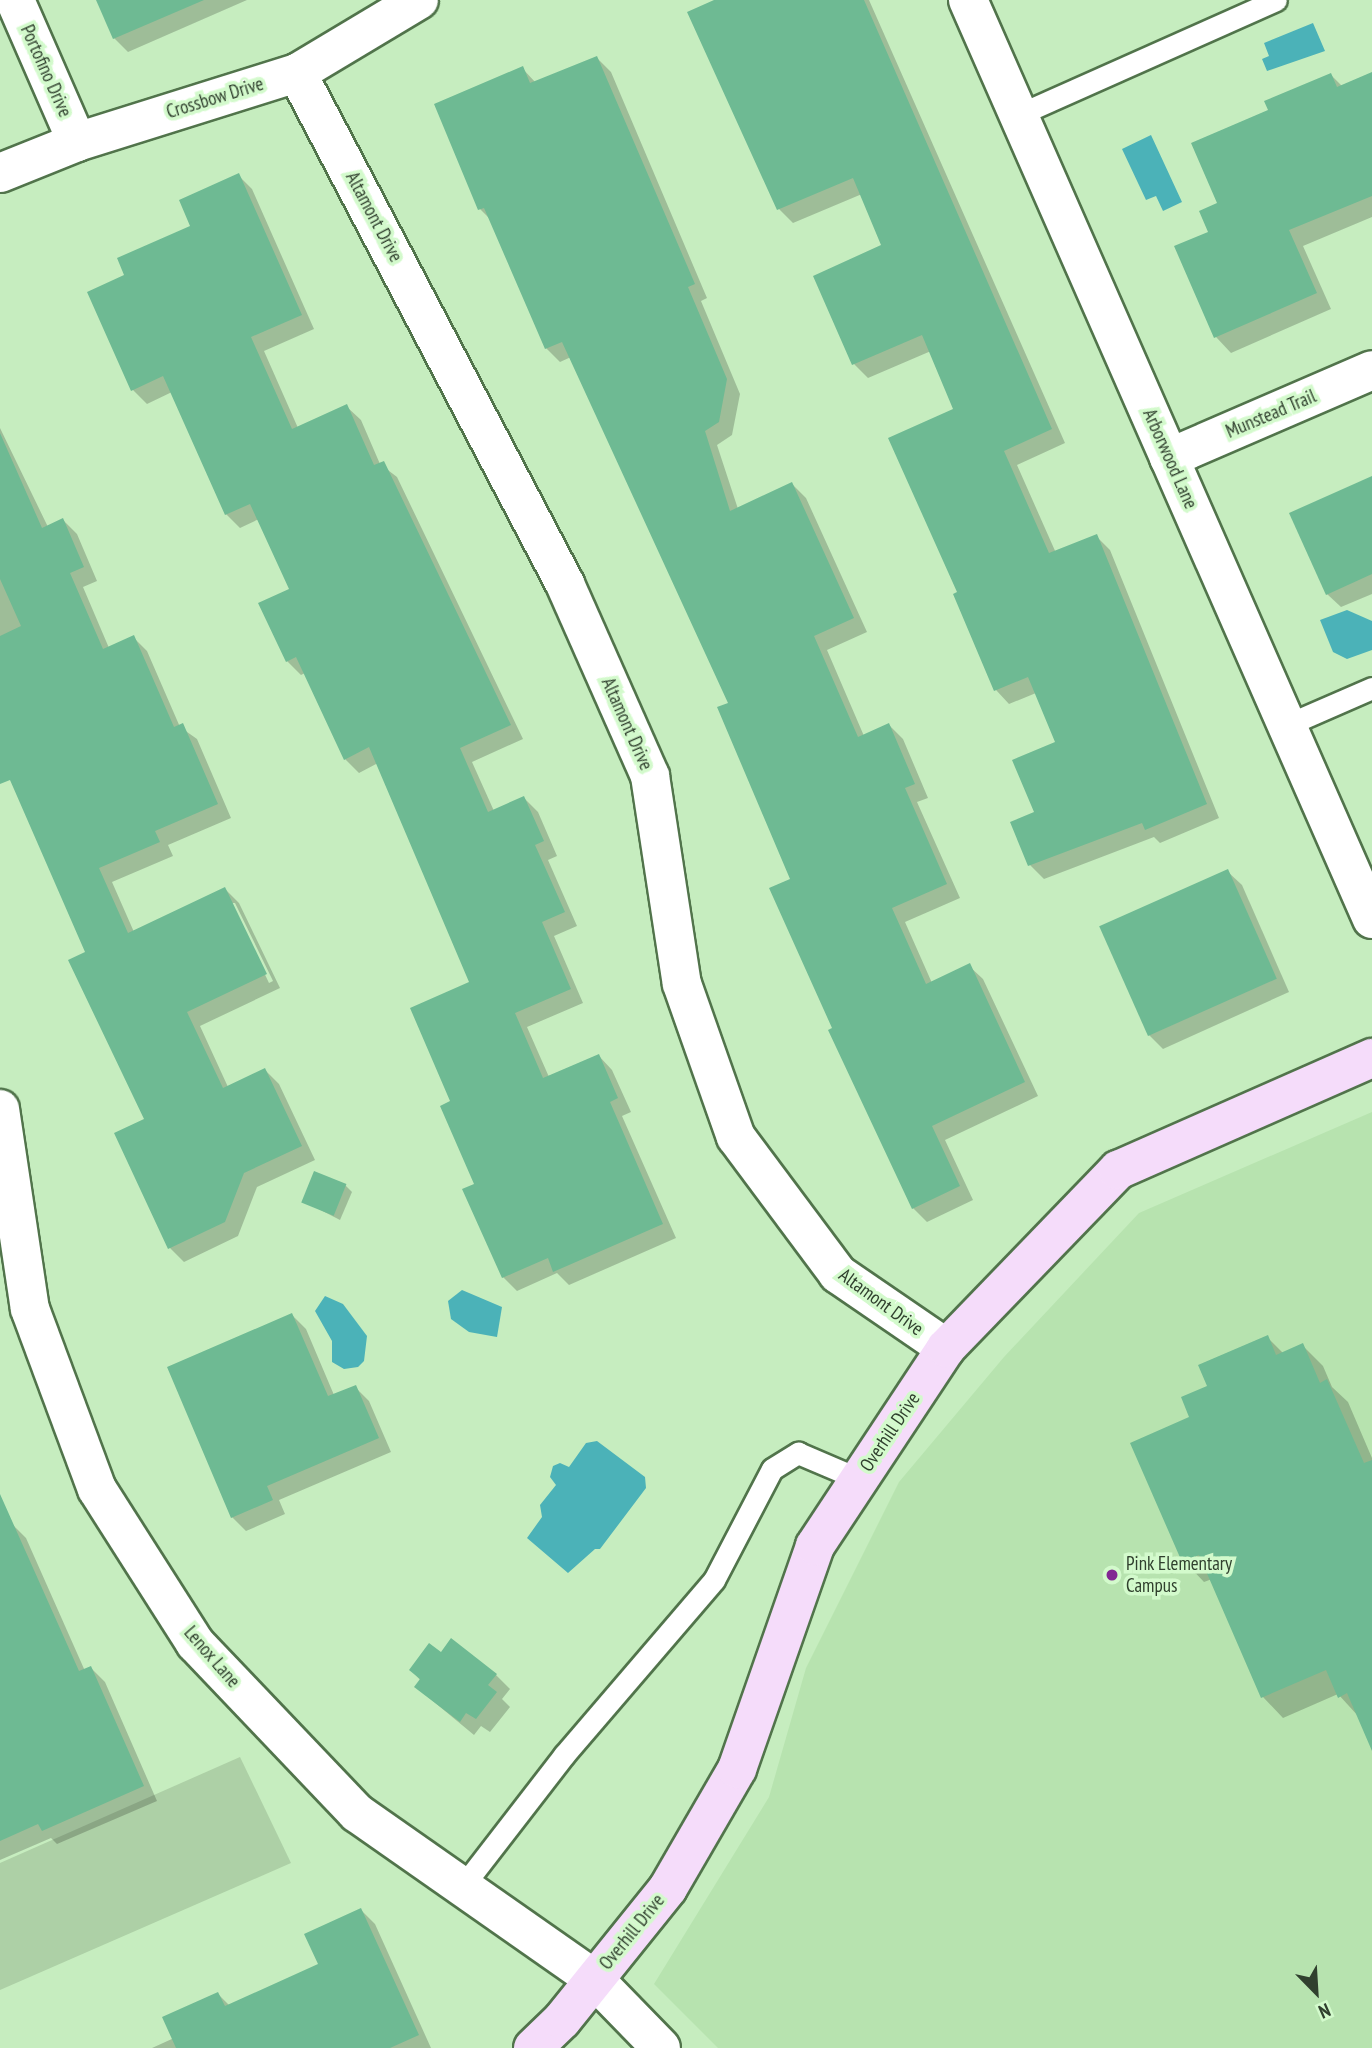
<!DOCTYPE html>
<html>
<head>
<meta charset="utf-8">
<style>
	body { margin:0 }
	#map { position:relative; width:1372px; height:2048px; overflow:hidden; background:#c6edbf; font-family:"PT Sans Narrow",sans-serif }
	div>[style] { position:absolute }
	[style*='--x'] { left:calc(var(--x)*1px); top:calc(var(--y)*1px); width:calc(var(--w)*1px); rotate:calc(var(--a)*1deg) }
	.built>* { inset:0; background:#b7e3af }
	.green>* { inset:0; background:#add0a6 }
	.water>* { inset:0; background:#4bb2b8 }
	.shadow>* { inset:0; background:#0003 }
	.building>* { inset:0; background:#6eba93; transform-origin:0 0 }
	.roads { filter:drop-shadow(2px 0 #51744b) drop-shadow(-2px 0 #51744b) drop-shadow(0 2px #51744b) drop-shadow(0 -2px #51744b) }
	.lane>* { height:21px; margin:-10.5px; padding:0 10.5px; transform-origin:10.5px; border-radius:10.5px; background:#fff }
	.street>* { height:38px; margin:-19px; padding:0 19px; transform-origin:19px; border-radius:19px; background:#fff }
	.secondary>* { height:38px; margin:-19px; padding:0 19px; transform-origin:19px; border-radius:19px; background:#f5dcfa }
	.dots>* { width:19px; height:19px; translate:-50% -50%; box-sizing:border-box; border:4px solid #d3facc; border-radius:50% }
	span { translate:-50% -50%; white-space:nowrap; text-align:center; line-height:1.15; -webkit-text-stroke:7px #d3facc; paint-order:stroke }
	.street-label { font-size:19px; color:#30402e }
	.poi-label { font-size:19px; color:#30402e }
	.left { translate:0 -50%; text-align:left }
	.north { position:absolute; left:1281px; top:1957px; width:70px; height:70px; -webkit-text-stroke:5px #d3facc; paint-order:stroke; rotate:156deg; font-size:19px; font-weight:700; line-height:28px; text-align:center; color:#30402e }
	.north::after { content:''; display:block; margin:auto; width:24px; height:32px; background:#30402e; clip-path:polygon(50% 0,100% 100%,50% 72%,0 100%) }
</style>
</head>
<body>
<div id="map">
	<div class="built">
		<i style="clip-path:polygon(1372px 1112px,1372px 2048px,718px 2048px,654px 1984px,769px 1797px,806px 1668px,899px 1482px,1004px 1357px,1139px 1213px)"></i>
	</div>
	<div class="green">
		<i style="clip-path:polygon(240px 1757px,291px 1863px,0 1990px,0 1863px)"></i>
	</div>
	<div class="water">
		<i style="clip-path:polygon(1313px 23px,1325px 51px,1267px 71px,1262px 59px,1269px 56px,1264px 43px)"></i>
		<i style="clip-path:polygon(1151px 135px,1182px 202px,1163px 211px,1156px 196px,1146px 200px,1122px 149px)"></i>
		<i style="clip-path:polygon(1347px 610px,1372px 621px,1372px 650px,1347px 659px,1333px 652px,1320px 620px)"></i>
		<i style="clip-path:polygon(462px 1290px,502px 1307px,497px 1337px,469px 1332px,451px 1319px,448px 1301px)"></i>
		<i style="clip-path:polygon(325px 1296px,343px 1304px,367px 1336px,364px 1361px,358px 1367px,344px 1369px,332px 1362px,332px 1341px,315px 1311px)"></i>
		<i style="clip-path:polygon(597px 1441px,645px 1477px,646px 1488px,600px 1549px,595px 1549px,568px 1573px,527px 1538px,542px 1517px,540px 1505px,556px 1485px,550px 1477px,553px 1466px,560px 1463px,569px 1467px,586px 1443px)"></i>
	</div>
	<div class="shadow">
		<i style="clip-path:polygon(98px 0,247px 0,128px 52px,114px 38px)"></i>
		<i style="clip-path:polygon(718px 0,869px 0,1065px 443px,1017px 465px,1056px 553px,1096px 536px,1110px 550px,1219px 818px,1160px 843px,1154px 837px,1044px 879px,1030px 865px,1012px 823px,1036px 813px,1057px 743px,1036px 693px,1009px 704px,996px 690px,959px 593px,956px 410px,931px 351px,868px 378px,854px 364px,884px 246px,862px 194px,793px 223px,779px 209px)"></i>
		<i style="clip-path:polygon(597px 58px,611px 72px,707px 298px,701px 301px,740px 394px,732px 435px,717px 445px,738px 509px,792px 484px,806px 498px,867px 632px,827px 650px,864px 736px,889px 725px,903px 739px,928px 798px,917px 802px,960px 898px,905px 922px,932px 983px,969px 966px,983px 979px,1038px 1096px,945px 1140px,973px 1200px,927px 1222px,913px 1208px,834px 1029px,792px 880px,730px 703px,571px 357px,560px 362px,546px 348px,491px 220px,480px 209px,522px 68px,536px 83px)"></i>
		<i style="clip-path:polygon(1331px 75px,1342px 86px,1372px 83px,1372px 217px,1303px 246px,1331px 309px,1231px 353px,1216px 337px,1210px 232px,1220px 203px,1270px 111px)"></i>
		<i style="clip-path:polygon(238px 175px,252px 189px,314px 329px,264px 351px,298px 428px,347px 407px,361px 420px,380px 464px,397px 477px,523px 739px,472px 762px,494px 811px,524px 798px,538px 812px,557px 856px,548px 860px,577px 926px,554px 936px,583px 1003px,527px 1027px,549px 1077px,599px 1056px,612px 1070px,631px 1112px,622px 1116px,676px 1238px,569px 1285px,557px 1273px,517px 1291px,503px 1277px,452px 1102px,471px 983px,378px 763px,359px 773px,345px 759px,305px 673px,301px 675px,287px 661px,291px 590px,259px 519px,240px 528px,226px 514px,172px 392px,147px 404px,133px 390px,127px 276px,193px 226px)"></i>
		<i style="clip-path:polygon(evenodd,0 428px,48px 527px,63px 520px,77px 534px,97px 581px,83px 587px,109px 648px,133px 637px,147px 651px,180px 727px,197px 739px,231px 818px,168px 845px,173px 856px,112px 882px,134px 932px,225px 889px,239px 903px,280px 988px,200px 1026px,228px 1087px,265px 1070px,279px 1084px,315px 1160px,257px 1187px,238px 1236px,184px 1262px,170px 1248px,146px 1120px,87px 953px,17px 790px,0 764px,0 428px,231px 903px,235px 903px,273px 981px,269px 983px,231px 903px)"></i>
		<i style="clip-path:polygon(1372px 479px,1372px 594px,1341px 607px,1327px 594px)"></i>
		<i style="clip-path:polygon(1228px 872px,1242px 885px,1289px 992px,1163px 1049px,1149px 1035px)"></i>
		<i style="clip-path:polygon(345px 1185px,352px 1192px,340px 1220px,303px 1201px)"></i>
		<i style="clip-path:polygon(292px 1315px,306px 1329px,334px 1395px,355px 1387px,369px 1401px,391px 1452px,279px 1500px,285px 1514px,246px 1531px,232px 1517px)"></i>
		<i style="clip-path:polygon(1267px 1337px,1283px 1353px,1302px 1345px,1323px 1366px,1332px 1387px,1348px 1402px,1372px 1458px,1372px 1746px,1359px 1717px,1338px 1694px,1283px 1718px,1263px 1697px,1212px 1579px,1204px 1582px,1184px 1561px,1133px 1444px,1192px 1418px,1209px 1386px)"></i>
		<i style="clip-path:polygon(12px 1524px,26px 1538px,85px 1671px,91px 1668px,105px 1682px,157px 1801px,57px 1844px,51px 1838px,0 1860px,0 1529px)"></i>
		<i style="clip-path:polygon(411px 1670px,496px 1675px,510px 1689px,502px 1699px,510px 1707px,490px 1732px,481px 1726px,474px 1735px,416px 1687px,421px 1681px)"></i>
		<i style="clip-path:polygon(361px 1910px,375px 1924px,431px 2048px,152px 2048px,174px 2038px,218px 1994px,230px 2006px,320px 1965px)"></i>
	</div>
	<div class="building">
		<i style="clip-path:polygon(96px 0,204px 0,113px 39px)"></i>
		<i style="clip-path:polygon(714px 0,864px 0,1052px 429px,1004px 451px,1049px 553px,1097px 534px,1207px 804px,1145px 830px,1142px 823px,1028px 866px,1010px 822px,1034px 812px,1012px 760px,1055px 742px,1028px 677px,994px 691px,953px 594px,957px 592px,888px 438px,953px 409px,922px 335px,852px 365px,813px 276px,881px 245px,853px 178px,777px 210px,687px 12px)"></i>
		<i style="clip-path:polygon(597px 56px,695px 284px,688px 287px,727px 379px,719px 422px,705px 431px,730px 511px,792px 482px,854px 618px,814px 636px,858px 737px,889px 723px,915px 784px,905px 788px,947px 884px,892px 908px,926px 984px,970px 963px,1025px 1082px,932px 1126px,960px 1186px,912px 1209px,828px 1030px,832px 1028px,769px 888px,790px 879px,717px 707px,728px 703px,562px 342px,545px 349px,484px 208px,478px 210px,434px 104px,523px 66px,530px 83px)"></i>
		<i style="clip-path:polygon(1372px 72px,1372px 196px,1289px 230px,1317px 293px,1214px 338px,1174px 246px,1208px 232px,1199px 211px,1217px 203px,1191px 143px,1268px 110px,1264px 101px,1331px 73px,1337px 87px)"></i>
		<i style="clip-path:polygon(239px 173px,302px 315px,251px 337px,292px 429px,347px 404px,374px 465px,384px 461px,511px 725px,460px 748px,488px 812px,524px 796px,544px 841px,535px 845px,565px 912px,542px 922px,571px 989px,515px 1013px,543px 1078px,599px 1054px,618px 1098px,610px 1102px,663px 1224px,553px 1272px,548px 1258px,502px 1278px,462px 1189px,474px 1184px,440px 1106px,450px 1101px,410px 1008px,469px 982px,369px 747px,344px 760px,296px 657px,286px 662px,258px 603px,289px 589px,250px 504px,225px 515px,163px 376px,131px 391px,87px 292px,124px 275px,117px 258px,190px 226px,179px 200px)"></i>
		<i style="clip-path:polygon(0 433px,42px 528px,63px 518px,84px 567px,70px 573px,103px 649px,134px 635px,174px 727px,183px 723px,218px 804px,155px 831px,160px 842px,99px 868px,128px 933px,225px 887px,267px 974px,187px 1012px,223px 1088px,265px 1068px,302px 1146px,244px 1173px,225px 1222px,168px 1249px,114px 1133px,144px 1119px,68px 960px,85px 952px,10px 780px,0 784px,0 636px,21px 626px,0 579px)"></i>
		<i style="clip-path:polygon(1372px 476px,1372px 574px,1326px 595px,1289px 513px)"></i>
		<i style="left:1228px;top:869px;width:120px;height:141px;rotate:66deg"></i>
		<i style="left:314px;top:1171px;width:35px;height:34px;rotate:22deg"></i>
		<i style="clip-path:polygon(292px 1313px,328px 1396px,356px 1385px,379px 1438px,267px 1486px,273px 1500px,231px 1518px,167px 1367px)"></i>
		<i style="clip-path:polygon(1268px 1335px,1276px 1355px,1303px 1343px,1320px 1383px,1327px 1379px,1364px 1463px,1372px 1460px,1372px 1751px,1347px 1693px,1338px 1698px,1326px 1670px,1261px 1698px,1199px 1555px,1182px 1562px,1130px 1443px,1189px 1417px,1181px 1397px,1207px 1386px,1198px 1365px)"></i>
		<i style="clip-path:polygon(0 1494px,79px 1671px,91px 1666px,144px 1786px,42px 1831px,38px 1824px,0 1841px)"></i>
		<i style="clip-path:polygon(451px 1638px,497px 1674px,488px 1685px,497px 1692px,476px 1719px,466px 1713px,460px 1722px,414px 1687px,420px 1679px,409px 1670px,429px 1643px,441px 1652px)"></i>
		<i style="clip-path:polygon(361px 1908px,419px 2035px,390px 2048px,176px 2048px,162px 2017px,218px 1992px,225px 2006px,318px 1964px,304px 1934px)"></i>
	</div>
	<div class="roads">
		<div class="lane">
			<i style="--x:1018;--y:115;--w:282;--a:-24"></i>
			<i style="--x:1287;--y:725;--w:93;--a:-23.5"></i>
			<i style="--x:462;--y:1887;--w:167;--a:-52.3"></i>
			<i style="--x:564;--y:1755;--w:230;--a:-49.4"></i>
			<i style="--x:714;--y:1580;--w:125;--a:-62.4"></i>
			<i style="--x:772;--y:1469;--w:31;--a:-32"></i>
			<i style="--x:798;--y:1453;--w:66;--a:23.1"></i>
		</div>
		<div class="street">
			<i style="--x:15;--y:0;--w:155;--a:66.4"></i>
			<i style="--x:968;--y:0;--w:1004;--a:66.27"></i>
			<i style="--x:297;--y:73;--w:577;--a:62.32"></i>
			<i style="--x:565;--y:584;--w:210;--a:66.1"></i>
			<i style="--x:650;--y:776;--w:210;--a:81.3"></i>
			<i style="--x:682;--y:984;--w:162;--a:70.6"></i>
			<i style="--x:736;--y:1137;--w:171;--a:53.3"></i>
			<i style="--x:838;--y:1274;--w:131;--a:34.4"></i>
			<i style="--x:0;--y:173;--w:83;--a:-21.9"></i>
			<i style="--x:77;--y:142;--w:231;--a:-17.4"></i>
			<i style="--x:297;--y:73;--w:142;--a:-30.9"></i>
			<i style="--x:1169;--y:458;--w:221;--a:-23.4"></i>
			<i style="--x:0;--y:1109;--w:202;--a:81.5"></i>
			<i style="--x:30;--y:1309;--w:192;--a:69.6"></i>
			<i style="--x:97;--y:1489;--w:183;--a:57.5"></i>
			<i style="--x:195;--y:1643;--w:235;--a:46.4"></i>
			<i style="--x:357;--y:1813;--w:289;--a:35"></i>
			<i style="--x:594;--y:1979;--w:96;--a:45.8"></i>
		</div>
		<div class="secondary">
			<i style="--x:533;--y:2048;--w:40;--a:-44"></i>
			<i style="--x:562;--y:2020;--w:169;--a:-51.2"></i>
			<i style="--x:668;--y:1888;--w:138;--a:-59.9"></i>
			<i style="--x:737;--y:1769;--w:236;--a:-70.7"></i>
			<i style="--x:815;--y:1546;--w:237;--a:-56.5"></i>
			<i style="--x:946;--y:1348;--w:248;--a:-46"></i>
			<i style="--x:1118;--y:1170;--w:278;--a:-23.8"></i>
		</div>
	</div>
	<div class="dots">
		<i style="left:1112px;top:1575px;background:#822793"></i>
	</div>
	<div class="street-label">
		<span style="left:46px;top:71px;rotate:66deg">Portofino Drive</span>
		<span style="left:215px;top:98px;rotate:-17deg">Crossbow Drive</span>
		<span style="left:374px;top:217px;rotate:62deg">Altamont Drive</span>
		<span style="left:1271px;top:414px;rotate:-23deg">Munstead Trail</span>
		<span style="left:1170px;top:459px;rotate:66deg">Arborwood Lane</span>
		<span style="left:627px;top:724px;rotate:66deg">Altamont Drive</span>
		<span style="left:881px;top:1302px;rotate:36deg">Altamont Drive</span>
		<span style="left:890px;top:1432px;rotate:-56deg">Overhill Drive</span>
		<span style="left:212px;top:1657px;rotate:49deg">Lenox Lane</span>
		<span style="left:632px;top:1932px;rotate:-51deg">Overhill Drive</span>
	</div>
	<div class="poi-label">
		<span class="left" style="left:1126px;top:1575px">Pink Elementary<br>Campus</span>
	</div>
	<div class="north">N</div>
</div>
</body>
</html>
